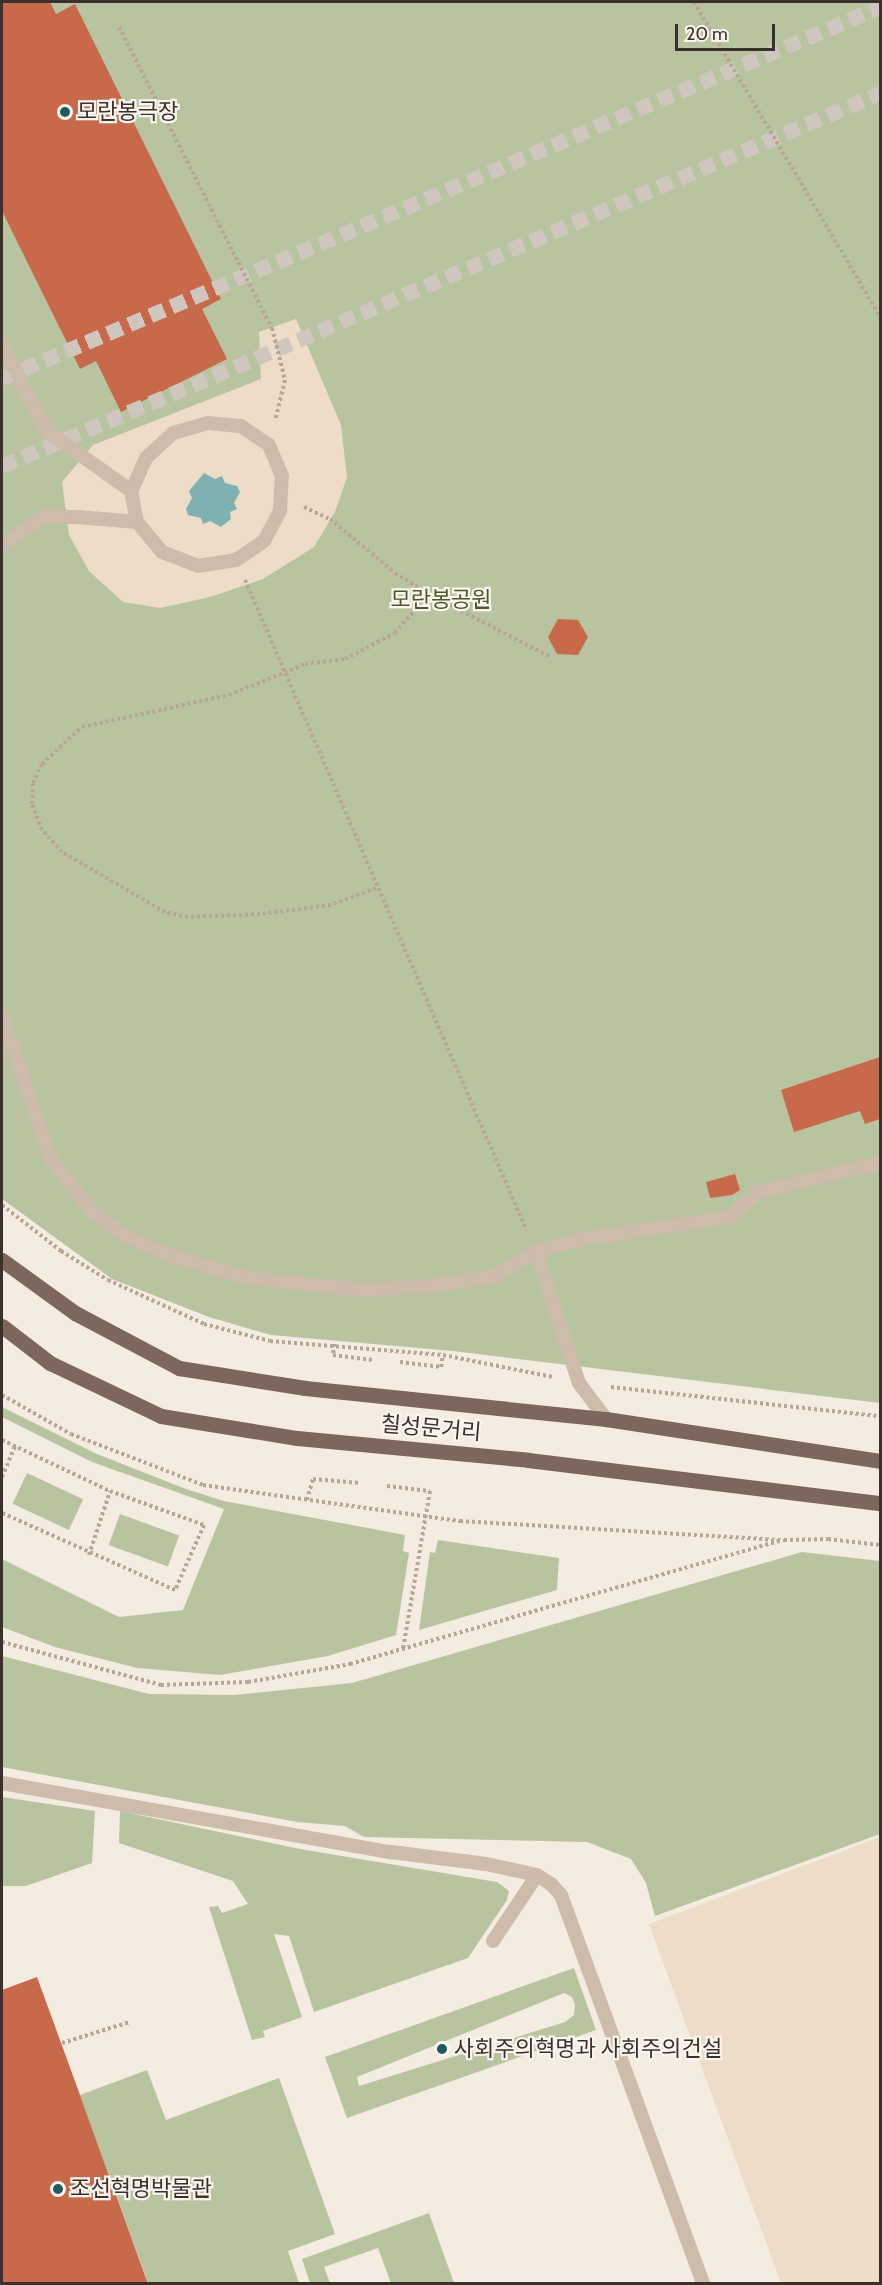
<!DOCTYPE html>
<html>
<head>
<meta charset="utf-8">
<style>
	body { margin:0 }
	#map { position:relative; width:882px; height:2285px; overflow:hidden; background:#f4ebe1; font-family:Cabin,"Noto Sans KR",sans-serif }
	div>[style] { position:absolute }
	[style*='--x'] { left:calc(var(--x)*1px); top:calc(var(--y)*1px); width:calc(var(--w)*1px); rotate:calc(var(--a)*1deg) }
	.green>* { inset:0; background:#b8c4a0; transform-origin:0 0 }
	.plaza>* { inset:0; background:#ecdcc8 }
	.water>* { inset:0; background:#7fb0b2 }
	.building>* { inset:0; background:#c8694b }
	.secondary-tunnel>* { height:15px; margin-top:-7.5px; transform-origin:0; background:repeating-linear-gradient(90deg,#cfc6bd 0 15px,transparent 0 23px) }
	.path>* { height:4px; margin-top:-2px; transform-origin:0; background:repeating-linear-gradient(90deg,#b9a596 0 3px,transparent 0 6px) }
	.lane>* { height:14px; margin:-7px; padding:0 7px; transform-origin:7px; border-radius:7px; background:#cdbbac }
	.primary>* { height:15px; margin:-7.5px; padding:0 7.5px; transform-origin:7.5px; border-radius:7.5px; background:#7d675c }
	.dots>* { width:16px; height:16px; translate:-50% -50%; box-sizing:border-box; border:3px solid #fbf5ee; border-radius:50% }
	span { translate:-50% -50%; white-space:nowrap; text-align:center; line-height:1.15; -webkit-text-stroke:4.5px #fbf5ee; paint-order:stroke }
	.poi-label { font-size:22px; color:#3b302b }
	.left { translate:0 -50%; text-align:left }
	.park-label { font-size:22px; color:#4a5a2e }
	.street-label { font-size:22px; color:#3b302b }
	.frame { position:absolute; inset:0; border:3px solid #3b302b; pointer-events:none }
	.scale { position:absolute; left:675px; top:24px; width:100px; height:27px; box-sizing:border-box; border:3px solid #3b302b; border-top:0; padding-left:8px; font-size:18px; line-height:21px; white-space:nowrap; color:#3b302b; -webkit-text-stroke:4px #fbf5ee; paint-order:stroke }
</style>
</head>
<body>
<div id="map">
	<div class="green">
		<i style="clip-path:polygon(2px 2px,880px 2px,880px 1403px,453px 1351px,271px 1335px,209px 1317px,112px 1279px,2px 1199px)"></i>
		<i style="clip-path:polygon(2px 1407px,97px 1454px,186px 1489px,224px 1501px,405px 1535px,403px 1551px,409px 1553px,396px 1635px,328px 1656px,220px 1675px,137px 1668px,55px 1647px,2px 1627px,2px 1559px,119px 1617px,183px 1610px,224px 1509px,92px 1462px,2px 1417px)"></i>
		<i style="left:27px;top:1473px;width:62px;height:34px;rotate:25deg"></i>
		<i style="left:120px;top:1514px;width:63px;height:33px;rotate:20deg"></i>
		<i style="clip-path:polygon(438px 1540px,559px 1558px,557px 1590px,419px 1630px,430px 1552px,435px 1553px)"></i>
		<i style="clip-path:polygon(802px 1552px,880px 1561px,880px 1834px,655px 1916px,646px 1883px,631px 1859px,587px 1842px,364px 1837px,345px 1826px,297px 1822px,2px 1767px,2px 1656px,149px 1694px,234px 1695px,352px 1683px)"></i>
		<i style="clip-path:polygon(2px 1797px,95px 1811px,92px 1863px,26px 1886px,2px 1886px)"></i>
		<i style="clip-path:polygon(120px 1811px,300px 1849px,497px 1882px,509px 1891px,507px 1900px,468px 1958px,314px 2012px,289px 1936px,274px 1934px,302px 2017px,263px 2031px,265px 2037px,252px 2040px,209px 1907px,218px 1906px,222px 1913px,248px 1904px,233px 1881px,119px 1843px)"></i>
		<i style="clip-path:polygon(evenodd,574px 1968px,596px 2030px,347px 2118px,325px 2057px,574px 1968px,564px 1993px,572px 1997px,575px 2005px,574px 2015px,565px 2022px,359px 2086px,357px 2077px,564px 1993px)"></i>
		<i style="clip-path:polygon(147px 2070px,166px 2120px,279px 2078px,335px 2234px,288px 2251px,299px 2283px,148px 2283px,80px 2095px)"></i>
		<i style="clip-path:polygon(429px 2213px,454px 2283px,391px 2283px,378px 2248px,324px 2267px,330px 2283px,310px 2283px,302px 2259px)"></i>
	</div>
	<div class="plaza">
		<i style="clip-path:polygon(296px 319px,341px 425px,347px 477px,335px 512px,314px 547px,263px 579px,210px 597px,160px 608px,123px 602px,89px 571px,69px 535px,62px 482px,93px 445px,261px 379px,259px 332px)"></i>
		<i style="clip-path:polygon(880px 1837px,880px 2283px,781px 2283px,649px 1924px)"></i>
	</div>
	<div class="water">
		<i style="clip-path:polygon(204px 473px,215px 479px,222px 476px,225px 483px,237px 486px,240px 492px,234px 503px,237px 509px,230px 512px,231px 519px,221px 527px,210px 521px,203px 524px,201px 518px,188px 515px,186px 509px,192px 498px,189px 491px)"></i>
	</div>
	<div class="building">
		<i style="clip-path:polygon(2px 2px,50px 2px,56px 14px,75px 4px,221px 299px,202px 309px,227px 359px,121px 412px,96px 361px,80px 369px,2px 211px)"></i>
		<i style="clip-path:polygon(558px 619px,578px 620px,588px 637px,578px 655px,557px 654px,548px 637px)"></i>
		<i style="clip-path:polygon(880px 1057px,880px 1119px,865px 1124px,860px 1111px,794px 1132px,781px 1090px)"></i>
		<i style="clip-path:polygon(735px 1174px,740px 1190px,732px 1195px,710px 1198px,706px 1182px)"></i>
		<i style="clip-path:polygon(37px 1977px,80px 2095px,148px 2284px,2px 2284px,2px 1990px)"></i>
	</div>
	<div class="secondary-tunnel">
		<i style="--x:2;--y:378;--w:953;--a:-22.91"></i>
		<i style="--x:2;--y:466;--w:954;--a:-23.02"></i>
	</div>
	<div class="path">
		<i style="--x:694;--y:2;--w:365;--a:59.4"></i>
		<i style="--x:119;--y:27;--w:338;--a:63.1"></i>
		<i style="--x:272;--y:328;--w:54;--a:76"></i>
		<i style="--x:285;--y:380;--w:42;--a:103.7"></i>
		<i style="--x:304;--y:507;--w:29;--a:25"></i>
		<i style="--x:330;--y:519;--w:85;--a:39.7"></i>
		<i style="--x:395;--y:573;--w:40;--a:32"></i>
		<i style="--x:429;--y:594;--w:136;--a:27.5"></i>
		<i style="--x:245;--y:580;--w:709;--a:66.58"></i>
		<i style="--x:376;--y:888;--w:48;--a:159.3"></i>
		<i style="--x:331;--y:905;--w:72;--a:172.8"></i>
		<i style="--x:260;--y:914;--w:72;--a:177.6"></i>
		<i style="--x:188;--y:917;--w:24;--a:-168"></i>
		<i style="--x:165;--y:912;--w:119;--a:-149.8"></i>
		<i style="--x:62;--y:852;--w:30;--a:-132"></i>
		<i style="--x:42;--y:830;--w:28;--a:-111"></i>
		<i style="--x:32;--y:804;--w:21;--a:-87"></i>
		<i style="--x:33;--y:783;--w:21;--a:-65"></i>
		<i style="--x:42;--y:764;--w:54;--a:-42.8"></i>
		<i style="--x:82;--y:727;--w:150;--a:-12.3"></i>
		<i style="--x:229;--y:695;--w:82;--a:-22.2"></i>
		<i style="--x:305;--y:664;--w:40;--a:-7.1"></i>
		<i style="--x:345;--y:659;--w:56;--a:-27.5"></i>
		<i style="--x:395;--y:633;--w:52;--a:-48.9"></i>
		<i style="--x:2;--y:1205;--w:75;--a:37.9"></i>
		<i style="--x:61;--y:1251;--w:55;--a:31.7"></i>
		<i style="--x:108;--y:1280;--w:106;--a:24.6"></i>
		<i style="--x:204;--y:1324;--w:68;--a:14.4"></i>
		<i style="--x:270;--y:1341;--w:174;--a:4.6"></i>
		<i style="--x:443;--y:1355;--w:112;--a:11.3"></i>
		<i style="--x:334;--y:1344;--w:11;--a:95"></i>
		<i style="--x:333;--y:1355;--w:40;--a:7.1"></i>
		<i style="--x:400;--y:1362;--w:41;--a:7"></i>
		<i style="--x:441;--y:1367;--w:12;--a:-81"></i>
		<i style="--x:611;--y:1387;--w:271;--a:6.2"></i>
		<i style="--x:2;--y:1395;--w:79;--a:29.5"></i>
		<i style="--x:71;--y:1434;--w:142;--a:21.1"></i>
		<i style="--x:203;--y:1485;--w:260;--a:8"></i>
		<i style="--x:460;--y:1521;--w:325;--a:3.4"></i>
		<i style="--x:784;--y:1540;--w:44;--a:-1.3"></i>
		<i style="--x:828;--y:1539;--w:52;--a:6.6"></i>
		<i style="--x:2;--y:1440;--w:119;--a:25.3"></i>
		<i style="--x:110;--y:1491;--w:100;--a:19.9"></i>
		<i style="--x:204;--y:1525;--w:71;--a:114"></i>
		<i style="--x:175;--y:1590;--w:189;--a:-156"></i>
		<i style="--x:2;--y:1477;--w:33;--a:-67"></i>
		<i style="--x:387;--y:1486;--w:43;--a:6.6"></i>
		<i style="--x:430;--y:1491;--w:160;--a:99.7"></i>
		<i style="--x:307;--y:1500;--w:22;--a:-74"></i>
		<i style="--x:313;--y:1479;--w:47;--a:4.9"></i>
		<i style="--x:89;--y:1555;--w:67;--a:-71.8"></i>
		<i style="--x:2;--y:1642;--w:165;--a:15.1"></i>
		<i style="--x:161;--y:1685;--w:87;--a:-2"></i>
		<i style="--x:248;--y:1682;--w:104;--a:-10"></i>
		<i style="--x:350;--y:1664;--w:447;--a:-16"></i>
		<i style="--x:62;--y:2043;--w:71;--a:-17.2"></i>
	</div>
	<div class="lane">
		<i style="--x:2;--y:344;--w:98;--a:62.7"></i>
		<i style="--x:47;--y:431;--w:103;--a:35.5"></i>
		<i style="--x:2;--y:545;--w:52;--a:-34"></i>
		<i style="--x:45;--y:516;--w:33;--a:2"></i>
		<i style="--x:78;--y:517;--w:59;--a:4.8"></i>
		<i style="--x:137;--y:522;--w:39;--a:50"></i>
		<i style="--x:162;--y:552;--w:39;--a:21"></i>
		<i style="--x:198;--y:566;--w:38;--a:-9"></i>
		<i style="--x:236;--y:560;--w:34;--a:-34"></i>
		<i style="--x:264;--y:541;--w:34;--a:-62"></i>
		<i style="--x:280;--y:511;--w:35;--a:-87"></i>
		<i style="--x:282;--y:476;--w:34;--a:-113"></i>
		<i style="--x:269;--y:445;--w:34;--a:-146"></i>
		<i style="--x:241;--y:426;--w:33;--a:-175"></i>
		<i style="--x:208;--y:423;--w:36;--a:164"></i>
		<i style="--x:173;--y:433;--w:37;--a:137"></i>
		<i style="--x:146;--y:458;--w:36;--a:114"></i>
		<i style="--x:131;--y:491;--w:32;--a:79"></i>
		<i style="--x:2;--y:1016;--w:151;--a:71.1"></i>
		<i style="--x:51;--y:1159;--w:66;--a:51.7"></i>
		<i style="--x:92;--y:1211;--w:38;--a:37"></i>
		<i style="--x:122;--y:1234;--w:47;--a:24.9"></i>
		<i style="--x:165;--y:1254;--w:86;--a:16.1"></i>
		<i style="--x:248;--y:1278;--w:115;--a:6"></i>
		<i style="--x:362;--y:1290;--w:68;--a:-3.4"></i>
		<i style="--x:430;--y:1286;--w:66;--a:-8.7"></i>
		<i style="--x:495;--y:1276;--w:48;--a:-31.4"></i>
		<i style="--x:536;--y:1251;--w:49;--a:-14.3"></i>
		<i style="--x:583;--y:1239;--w:149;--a:-8.5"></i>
		<i style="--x:730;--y:1217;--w:38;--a:-42"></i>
		<i style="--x:758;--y:1192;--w:125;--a:-13.4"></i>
		<i style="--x:536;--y:1251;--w:139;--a:72"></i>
		<i style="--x:579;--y:1383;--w:45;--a:53.1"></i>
		<i style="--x:2;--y:1783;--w:395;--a:10.1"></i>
		<i style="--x:391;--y:1852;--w:96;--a:7.2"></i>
		<i style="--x:486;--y:1864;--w:52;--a:12.2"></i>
		<i style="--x:537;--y:1875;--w:17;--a:33"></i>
		<i style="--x:551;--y:1884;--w:15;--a:48"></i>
		<i style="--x:561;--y:1895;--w:414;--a:69.9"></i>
		<i style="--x:493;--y:1941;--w:79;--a:-56.3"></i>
	</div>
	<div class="primary">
		<i style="--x:2;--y:1260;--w:90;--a:36"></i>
		<i style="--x:75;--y:1313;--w:118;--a:27.9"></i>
		<i style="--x:179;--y:1368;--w:128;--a:9"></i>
		<i style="--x:305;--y:1388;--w:303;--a:5.9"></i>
		<i style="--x:606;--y:1419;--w:277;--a:8.7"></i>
		<i style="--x:2;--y:1326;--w:61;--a:37.6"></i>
		<i style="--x:50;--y:1363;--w:123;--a:25.5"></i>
		<i style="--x:161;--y:1416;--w:138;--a:9.2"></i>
		<i style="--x:297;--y:1438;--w:232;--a:5.4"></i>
		<i style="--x:528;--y:1460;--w:355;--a:7"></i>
	</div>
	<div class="dots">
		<i style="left:65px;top:112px;background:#1f5a5e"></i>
		<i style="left:442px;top:2049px;background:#1f5a5e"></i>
		<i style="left:58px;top:2189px;background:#1f5a5e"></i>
	</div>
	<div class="poi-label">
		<span class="left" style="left:77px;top:112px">모란봉극장</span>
		<span class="left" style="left:454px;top:2049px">사회주의혁명과 사회주의건설</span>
		<span class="left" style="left:70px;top:2189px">조선혁명박물관</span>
	</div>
	<div class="park-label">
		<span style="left:441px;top:600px">모란봉공원</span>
	</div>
	<div class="street-label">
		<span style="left:431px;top:1428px;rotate:5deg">칠성문거리</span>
	</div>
	<div class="frame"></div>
	<div class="scale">20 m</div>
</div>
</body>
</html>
